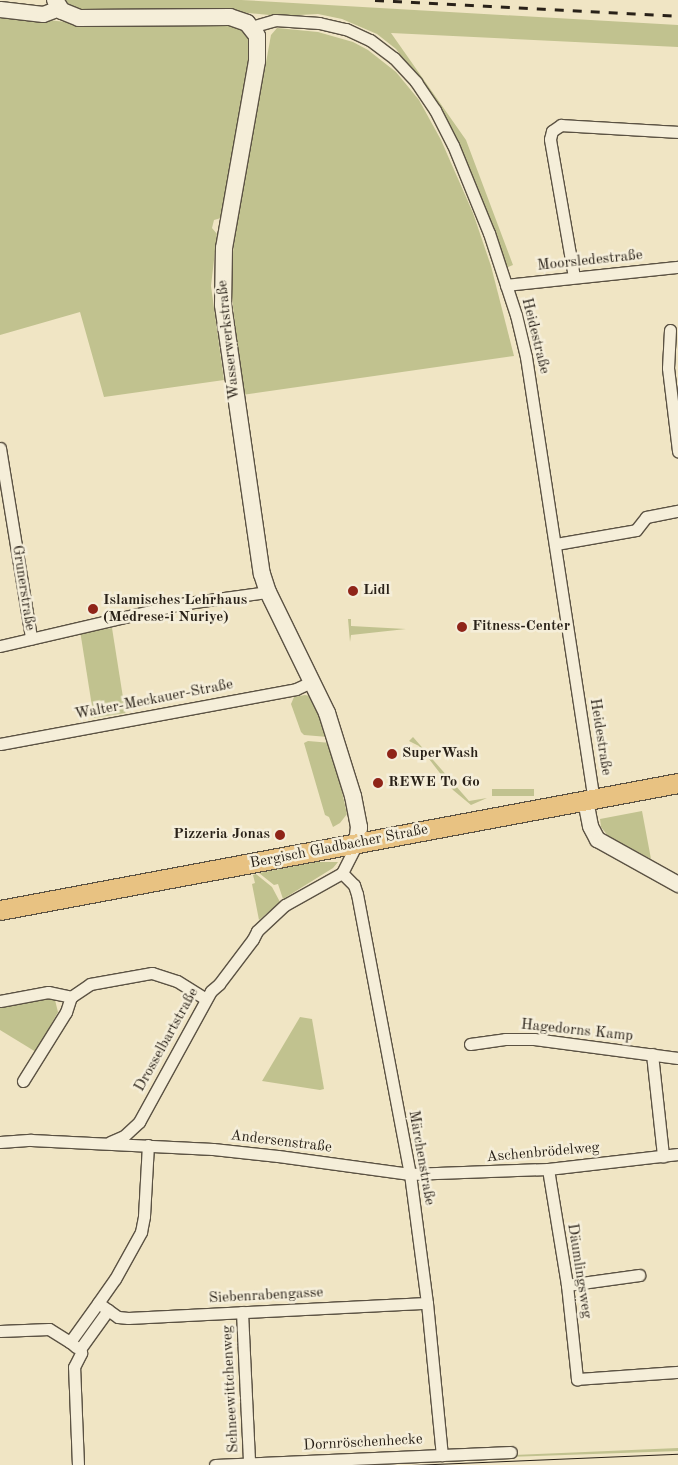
<!DOCTYPE html>
<html>
<head>
<meta charset="utf-8">
<style>
	body { margin:0 }
	#map { position:relative; width:678px; height:1465px; overflow:hidden; background:#f0e5c4; font-family:"Old Standard TT",serif }
	div>[style] { position:absolute }
	[style*='--x'] { left:calc(var(--x)*1px); top:calc(var(--y)*1px); width:calc(var(--w)*1px); rotate:calc(var(--a)*1deg) }
	.green>* { inset:0; background:#c1c28f; transform-origin:0 0 }
	.roads { filter:drop-shadow(1px 0 #5b5243) drop-shadow(-1px 0 #5b5243) drop-shadow(0 1px #5b5243) drop-shadow(0 -1px #5b5243) }
	.minor>* { height:11px; margin:-5.5px; padding:0 5.5px; transform-origin:5.5px; border-radius:5.5px; background:#f5eed9 }
	.tertiary>* { height:15px; margin:-7.5px; padding:0 7.5px; transform-origin:7.5px; border-radius:7.5px; background:#f5eed9 }
	.secondary>* { height:16px; margin:-8px; padding:0 8px; transform-origin:8px; border-radius:8px; background:#f5eed9 }
	.primary>* { height:19px; margin:-9.5px; padding:0 9.5px; transform-origin:9.5px; border-radius:9.5px; background:#e8c282 }
	.tram>* { height:1px; margin:-0.5px; padding:0 0.5px; transform-origin:0.5px; border-radius:0.5px; background:#292118 }
	.rail>* { height:3px; margin-top:-1.5px; transform-origin:0; background:repeating-linear-gradient(90deg,#292118 0 9px,transparent 0 18px) }
	.dots>* { width:14px; height:14px; translate:-50% -50%; box-sizing:border-box; border:2px solid #f5eed9; border-radius:50% }
	span { translate:-50% -50%; white-space:nowrap; text-align:center; line-height:1.15; -webkit-text-stroke:5px #f5eed9; paint-order:stroke }
	.street-label { font-size:15px; color:#292118 }
	.poi-label { font-size:15px; color:#292118; font-weight:700 }
	.left { translate:0 -50%; text-align:left }
	.right { translate:-100% -50%; text-align:right }
</style>
</head>
<body>
<div id="map">
	<div class="green">
		<i style="clip-path:polygon(65px 0,241px 0,678px 25px,678px 47px,391px 33px,466px 140px,513px 265px,505px 268px,428px 92px,396px 49px,377px 34px,342px 19px,318px 14px,280px 16px,217px 10px,83px 11px,73px 8px)"></i>
		<i style="clip-path:polygon(0 15px,76px 23px,220px 22px,240px 28px,248px 38px,250px 49px,221px 218px,214px 220px,212px 228px,217px 234px,211px 286px,224px 380px,104px 397px,80px 312px,0 335px)"></i>
		<i style="clip-path:polygon(277px 28px,318px 32px,353px 42px,368px 50px,396px 72px,419px 100px,441px 140px,473px 213px,491px 266px,514px 356px,242px 395px,230px 277px,236px 227px,271px 35px)"></i>
		<i style="clip-path:polygon(348px 619px,351px 619px,351px 626px,406px 629px,351px 635px,350px 642px)"></i>
		<i style="left:112px;top:628px;width:86px;height:32px;rotate:81deg"></i>
		<i style="clip-path:polygon(305px 695px,310px 696px,328px 737px,304px 735px,301px 732px,291px 704px,294px 697px)"></i>
		<i style="clip-path:polygon(413px 737px,469px 801px,487px 798px,471px 805px,453px 790px,419px 746px,409px 741px)"></i>
		<i style="clip-path:polygon(308px 741px,331px 743px,347px 814px,340px 823px,333px 827px,329px 817px,325px 815px,304px 743px)"></i>
		<i style="left:534px;top:789px;width:7px;height:42px;rotate:90deg"></i>
		<i style="clip-path:polygon(642px 811px,651px 859px,608px 836px,601px 827px,600px 819px)"></i>
		<i style="clip-path:polygon(316px 862px,338px 862px,333px 868px,283px 899px,278px 884px,274px 885px,259px 873px)"></i>
		<i style="clip-path:polygon(256px 874px,272px 887px,280px 902px,259px 920px,252px 884px,255px 883px,253px 875px)"></i>
		<i style="clip-path:polygon(46px 996px,55px 1000px,58px 1012px,36px 1052px,0 1030px,0 1005px)"></i>
		<i style="clip-path:polygon(300px 1017px,312px 1019px,324px 1089px,320px 1090px,262px 1081px)"></i>
		<i style="clip-path:polygon(678px 1448px,678px 1451px,279px 1465px,585px 1452px)"></i>
	</div>
	<div class="roads">
		<div class="minor">
			<i style="--x:251;--y:27;--w:25;--a:-16"></i>
			<i style="--x:275;--y:20;--w:44;--a:3.9"></i>
			<i style="--x:319;--y:23;--w:28;--a:13"></i>
			<i style="--x:346;--y:29;--w:26;--a:25"></i>
			<i style="--x:370;--y:40;--w:30;--a:37"></i>
			<i style="--x:394;--y:58;--w:33;--a:47"></i>
			<i style="--x:416;--y:82;--w:34;--a:56"></i>
			<i style="--x:435;--y:110;--w:39;--a:63"></i>
			<i style="--x:453;--y:145;--w:95;--a:67.8"></i>
			<i style="--x:489;--y:233;--w:86;--a:71.8"></i>
			<i style="--x:516;--y:315;--w:43;--a:76.6"></i>
			<i style="--x:526;--y:357;--w:447;--a:81.3"></i>
			<i style="--x:574;--y:277;--w:140;--a:-99.9"></i>
			<i style="--x:550;--y:139;--w:8;--a:-76"></i>
			<i style="--x:552;--y:131;--w:11;--a:-34"></i>
			<i style="--x:561;--y:125;--w:117;--a:3.4"></i>
			<i style="--x:506;--y:285;--w:173;--a:-6"></i>
			<i style="--x:670;--y:330;--w:38;--a:93"></i>
			<i style="--x:668;--y:368;--w:84;--a:83.1"></i>
			<i style="--x:0;--y:448;--w:193;--a:80.7"></i>
			<i style="--x:556;--y:544;--w:81;--a:-9.9"></i>
			<i style="--x:636;--y:530;--w:16;--a:-52"></i>
			<i style="--x:646;--y:517;--w:33;--a:-11"></i>
			<i style="--x:0;--y:646;--w:185;--a:-13.1"></i>
			<i style="--x:180;--y:604;--w:89;--a:-7.8"></i>
			<i style="--x:0;--y:744;--w:301;--a:-10.5"></i>
			<i style="--x:296;--y:689;--w:19;--a:-25"></i>
			<i style="--x:342;--y:873;--w:17;--a:45"></i>
			<i style="--x:354;--y:885;--w:9;--a:72"></i>
			<i style="--x:357;--y:894;--w:285;--a:79.3"></i>
			<i style="--x:410;--y:1174;--w:130;--a:82.5"></i>
			<i style="--x:427;--y:1303;--w:153;--a:84.4"></i>
			<i style="--x:0;--y:1001;--w:49;--a:-10.6"></i>
			<i style="--x:48;--y:992;--w:24;--a:12"></i>
			<i style="--x:71;--y:997;--w:23;--a:-34"></i>
			<i style="--x:90;--y:984;--w:63;--a:-10.1"></i>
			<i style="--x:152;--y:973;--w:26;--a:18"></i>
			<i style="--x:177;--y:981;--w:34;--a:32"></i>
			<i style="--x:470;--y:1044;--w:35;--a:-8"></i>
			<i style="--x:505;--y:1039;--w:29;--a:0"></i>
			<i style="--x:534;--y:1039;--w:145;--a:7.5"></i>
			<i style="--x:652;--y:1054;--w:103;--a:83.8"></i>
			<i style="--x:23;--y:1081;--w:81;--a:-58.1"></i>
			<i style="--x:66;--y:1012;--w:16;--a:-72"></i>
			<i style="--x:0;--y:1142;--w:31;--a:-4"></i>
			<i style="--x:31;--y:1140;--w:182;--a:2.8"></i>
			<i style="--x:213;--y:1149;--w:65;--a:6.1"></i>
			<i style="--x:278;--y:1156;--w:133;--a:7.8"></i>
			<i style="--x:410;--y:1174;--w:138;--a:-2.1"></i>
			<i style="--x:548;--y:1169;--w:131;--a:-6.6"></i>
			<i style="--x:110;--y:1142;--w:15;--a:-23"></i>
			<i style="--x:124;--y:1136;--w:21;--a:-43"></i>
			<i style="--x:139;--y:1122;--w:149;--a:-61.2"></i>
			<i style="--x:211;--y:991;--w:11;--a:-41"></i>
			<i style="--x:219;--y:984;--w:56;--a:-52.9"></i>
			<i style="--x:253;--y:939;--w:9;--a:-63"></i>
			<i style="--x:257;--y:931;--w:38;--a:-43"></i>
			<i style="--x:285;--y:905;--w:65;--a:-29.3"></i>
			<i style="--x:342;--y:873;--w:33;--a:-63"></i>
			<i style="--x:548;--y:1169;--w:118;--a:80.7"></i>
			<i style="--x:567;--y:1285;--w:95;--a:83.9"></i>
			<i style="--x:577;--y:1379;--w:101;--a:-4"></i>
			<i style="--x:567;--y:1285;--w:73;--a:-7.9"></i>
			<i style="--x:108;--y:1310;--w:12;--a:35"></i>
			<i style="--x:118;--y:1317;--w:10;--a:6"></i>
			<i style="--x:128;--y:1318;--w:299;--a:-2.9"></i>
			<i style="--x:242;--y:1312;--w:151;--a:87.3"></i>
			<i style="--x:0;--y:1331;--w:49;--a:-2.3"></i>
			<i style="--x:49;--y:1329;--w:25;--a:32"></i>
			<i style="--x:76;--y:1347;--w:8;--a:-140"></i>
			<i style="--x:70;--y:1342;--w:48;--a:-54.3"></i>
			<i style="--x:78;--y:1465;--w:98;--a:-92.3"></i>
			<i style="--x:74;--y:1367;--w:16;--a:-63"></i>
			<i style="--x:81;--y:1353;--w:4;--a:-104"></i>
			<i style="--x:80;--y:1349;--w:48;--a:-54.3"></i>
			<i style="--x:108;--y:1310;--w:12;--a:-145"></i>
			<i style="--x:98;--y:1303;--w:29;--a:-55"></i>
			<i style="--x:115;--y:1279;--w:54;--a:-61"></i>
			<i style="--x:141;--y:1232;--w:16;--a:-79"></i>
			<i style="--x:144;--y:1216;--w:71;--a:-86.8"></i>
			<i style="--x:215;--y:1465;--w:296;--a:-2.5"></i>
		</div>
		<div class="tertiary">
			<i style="--x:0;--y:9;--w:43;--a:6.6"></i>
			<i style="--x:43;--y:14;--w:17;--a:-21"></i>
			<i style="--x:585;--y:800;--w:26;--a:79"></i>
			<i style="--x:590;--y:826;--w:15;--a:62"></i>
			<i style="--x:597;--y:839;--w:93;--a:29.1"></i>
		</div>
		<div class="secondary">
			<i style="--x:55;--y:0;--w:13;--a:58"></i>
			<i style="--x:62;--y:11;--w:18;--a:22"></i>
			<i style="--x:79;--y:18;--w:151;--a:-0.4"></i>
			<i style="--x:230;--y:17;--w:18;--a:19"></i>
			<i style="--x:247;--y:23;--w:16;--a:52"></i>
			<i style="--x:257;--y:36;--w:25;--a:90"></i>
			<i style="--x:257;--y:61;--w:190;--a:100"></i>
			<i style="--x:224;--y:248;--w:57;--a:91"></i>
			<i style="--x:223;--y:305;--w:272;--a:81.8"></i>
			<i style="--x:262;--y:574;--w:19;--a:72"></i>
			<i style="--x:268;--y:592;--w:135;--a:64"></i>
			<i style="--x:327;--y:713;--w:87;--a:72.6"></i>
			<i style="--x:353;--y:796;--w:32;--a:79"></i>
			<i style="--x:359;--y:827;--w:17;--a:97"></i>
		</div>
		<div class="primary">
			<i style="--x:0;--y:910;--w:690;--a:-10.61"></i>
		</div>
	</div>
	<div class="tram">
		<i style="--x:411;--y:1465;--w:267;--a:-2.4"></i>
	</div>
	<div class="rail">
		<i style="--x:375;--y:0;--w:303;--a:3"></i>
	</div>
	<div class="dots">
		<i style="left:353px;top:591px;background:#8f2418"></i>
		<i style="left:93px;top:609px;background:#8f2418"></i>
		<i style="left:462px;top:627px;background:#8f2418"></i>
		<i style="left:392px;top:754px;background:#8f2418"></i>
		<i style="left:378px;top:783px;background:#8f2418"></i>
		<i style="left:280px;top:835px;background:#8f2418"></i>
	</div>
	<div class="street-label">
		<span style="left:590px;top:261px;rotate:-6deg">Moorsledestraße</span>
		<span style="left:535px;top:336px;rotate:76deg">Heidestraße</span>
		<span style="left:229px;top:340px;rotate:-96deg">Wasserwerkstraße</span>
		<span style="left:23px;top:588px;rotate:81deg">Grunerstraße</span>
		<span style="left:154px;top:700px;rotate:-11deg">Walter-Meckauer-Straße</span>
		<span style="left:600px;top:737px;rotate:81deg">Heidestraße</span>
		<span style="left:339px;top:847px;rotate:-11deg">Bergisch Gladbacher Straße</span>
		<span style="left:577px;top:1031px;rotate:6deg">Hagedorns Kamp</span>
		<span style="left:167px;top:1040px;rotate:-61deg">Drosselbartstraße</span>
		<span style="left:281px;top:1142px;rotate:7deg">Andersenstraße</span>
		<span style="left:543px;top:1153px;rotate:-5deg">Aschenbrödelweg</span>
		<span style="left:421px;top:1158px;rotate:80deg">Märchenstraße</span>
		<span style="left:579px;top:1271px;rotate:81deg">Däumlingsweg</span>
		<span style="left:266px;top:1296px;rotate:-3deg">Siebenrabengasse</span>
		<span style="left:231px;top:1389px;rotate:-93deg">Schneewittchenweg</span>
		<span style="left:363px;top:1443px;rotate:-3deg">Dornröschenhecke</span>
	</div>
	<div class="poi-label">
		<span class="left" style="left:363px;top:591px">Lidl</span>
		<span class="left" style="left:103px;top:609px">Islamisches Lehrhaus<br>(Medrese-i Nuriye)</span>
		<span class="left" style="left:472px;top:627px">Fitness-Center</span>
		<span class="left" style="left:402px;top:754px">SuperWash</span>
		<span class="left" style="left:388px;top:783px">REWE To Go</span>
		<span class="right" style="left:270px;top:835px">Pizzeria Jonas</span>
	</div>
</div>
</body>
</html>
